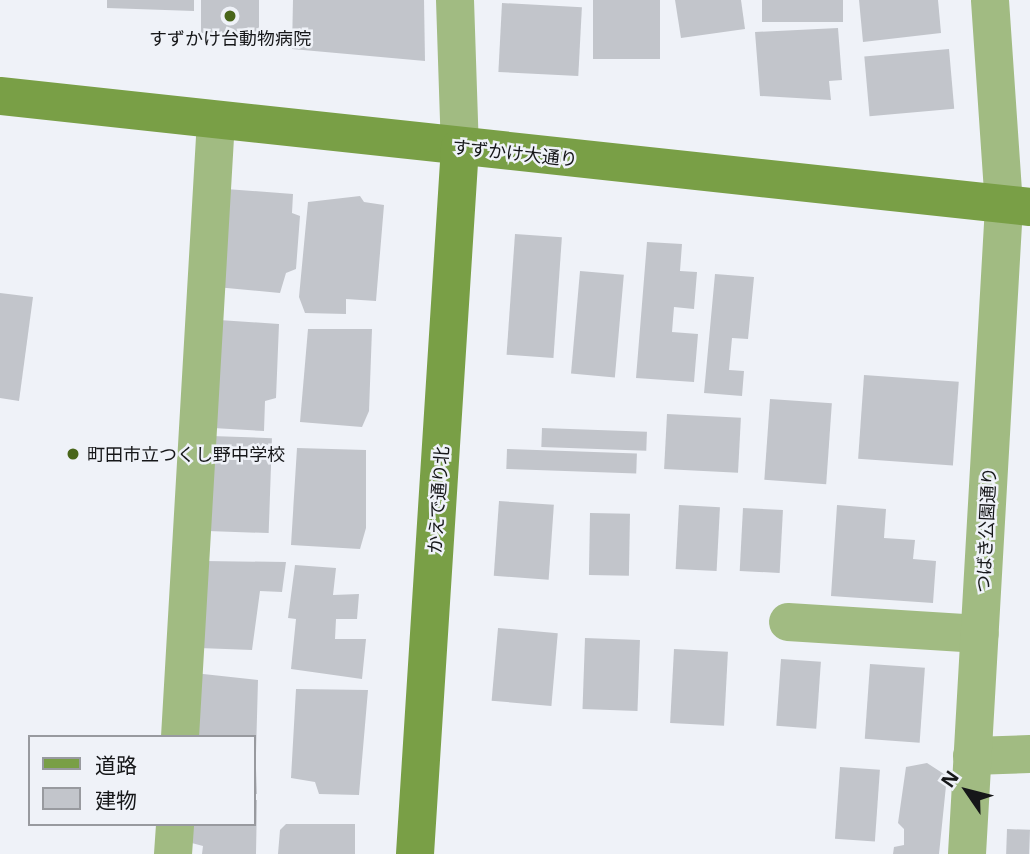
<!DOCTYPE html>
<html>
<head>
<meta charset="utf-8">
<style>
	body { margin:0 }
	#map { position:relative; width:1030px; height:854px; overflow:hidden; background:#eff2f8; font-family:"Open Sans","Noto Sans JP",sans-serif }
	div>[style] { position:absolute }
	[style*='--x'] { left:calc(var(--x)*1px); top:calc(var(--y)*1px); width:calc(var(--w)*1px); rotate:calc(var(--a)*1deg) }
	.building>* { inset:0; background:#c2c5cb; transform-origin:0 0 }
	.street>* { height:38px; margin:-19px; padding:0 19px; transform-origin:19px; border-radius:19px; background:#a1bb82 }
	.secondary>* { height:38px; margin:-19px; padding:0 19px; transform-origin:19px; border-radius:19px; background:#799f46 }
	.dots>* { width:19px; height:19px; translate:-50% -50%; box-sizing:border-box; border:4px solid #eff2f8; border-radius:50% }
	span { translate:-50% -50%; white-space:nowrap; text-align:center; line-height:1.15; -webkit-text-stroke:5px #eff2f8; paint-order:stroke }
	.poi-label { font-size:18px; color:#161719 }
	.left { translate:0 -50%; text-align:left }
	.street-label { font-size:18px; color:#161719 }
	.legend { position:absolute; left:28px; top:735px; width:228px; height:91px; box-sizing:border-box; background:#eff2f8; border:2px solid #989a9f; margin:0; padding:9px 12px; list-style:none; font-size:21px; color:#161719 }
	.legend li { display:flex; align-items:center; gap:14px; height:35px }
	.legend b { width:35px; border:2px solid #989a9f }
	.north { position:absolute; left:932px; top:756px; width:70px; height:70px; -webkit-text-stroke:5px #eff2f8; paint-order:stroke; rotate:305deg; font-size:19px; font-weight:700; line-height:28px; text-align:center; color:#161719 }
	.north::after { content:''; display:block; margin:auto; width:24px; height:32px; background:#161719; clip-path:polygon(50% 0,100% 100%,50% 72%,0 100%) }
</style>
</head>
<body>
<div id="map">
	<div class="building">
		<i style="clip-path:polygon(107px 0,194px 0,194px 11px,107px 8px)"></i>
		<i style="left:201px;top:0;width:58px;height:33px"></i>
		<i style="clip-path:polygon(293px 0,424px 0,425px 61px,292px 49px)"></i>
		<i style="left:593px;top:0;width:67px;height:59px"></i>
		<i style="clip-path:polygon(675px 0,741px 0,745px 29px,681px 38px)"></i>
		<i style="left:762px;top:0;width:81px;height:22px"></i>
		<i style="clip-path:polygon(859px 0,938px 0,941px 33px,863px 42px)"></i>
		<i style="left:502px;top:3px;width:80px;height:69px;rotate:3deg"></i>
		<i style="clip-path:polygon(838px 28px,842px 80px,829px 81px,831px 100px,760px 96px,755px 32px)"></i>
		<i style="left:949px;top:49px;width:60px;height:85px;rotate:85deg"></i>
		<i style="clip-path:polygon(226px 189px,293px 194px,292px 213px,300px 216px,296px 269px,286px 273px,280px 293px,216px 287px)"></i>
		<i style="clip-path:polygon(360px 196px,364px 202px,384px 205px,376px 301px,346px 299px,346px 314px,305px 313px,299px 297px,308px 202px)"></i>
		<i style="left:515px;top:234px;width:47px;height:121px;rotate:4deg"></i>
		<i style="clip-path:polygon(647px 242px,682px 244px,680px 271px,697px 272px,694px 309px,674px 307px,672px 332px,698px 334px,694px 382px,636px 378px)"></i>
		<i style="left:580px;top:271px;width:44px;height:103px;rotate:5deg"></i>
		<i style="clip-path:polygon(715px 274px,754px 277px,748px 339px,732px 338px,729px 370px,744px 371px,742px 396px,704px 393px)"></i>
		<i style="clip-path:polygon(0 293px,33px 297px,19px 401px,0 398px)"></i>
		<i style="clip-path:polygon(219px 320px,279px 324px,276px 398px,265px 401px,264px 431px,213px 428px)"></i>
		<i style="clip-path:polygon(308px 329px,372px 329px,369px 411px,362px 427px,300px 422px)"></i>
		<i style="left:864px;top:375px;width:95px;height:84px;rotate:4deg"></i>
		<i style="left:770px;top:399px;width:62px;height:81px;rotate:4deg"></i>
		<i style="left:667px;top:414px;width:74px;height:55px;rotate:3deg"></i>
		<i style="left:542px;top:428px;width:105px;height:19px;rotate:2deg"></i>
		<i style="left:211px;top:436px;width:61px;height:95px;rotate:2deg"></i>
		<i style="clip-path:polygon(297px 448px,366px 450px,366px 528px,360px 549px,291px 545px)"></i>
		<i style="left:507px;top:449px;width:130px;height:20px;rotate:2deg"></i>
		<i style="left:499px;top:501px;width:55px;height:75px;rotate:4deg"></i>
		<i style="left:679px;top:505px;width:41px;height:64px;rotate:3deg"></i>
		<i style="clip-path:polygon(837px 505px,886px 509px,884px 538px,915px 540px,913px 559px,936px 561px,933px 603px,831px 596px)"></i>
		<i style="left:743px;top:508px;width:40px;height:63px;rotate:3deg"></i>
		<i style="left:590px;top:513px;width:40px;height:62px;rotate:1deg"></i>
		<i style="clip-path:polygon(204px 561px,286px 562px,282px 592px,260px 591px,252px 650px,199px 648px)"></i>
		<i style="clip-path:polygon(295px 565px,336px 568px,333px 595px,359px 594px,357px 619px,336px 619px,335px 639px,366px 639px,362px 679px,291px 669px,296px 619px,288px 618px)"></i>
		<i style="left:498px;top:628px;width:60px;height:73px;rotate:5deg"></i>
		<i style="left:585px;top:638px;width:55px;height:71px;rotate:2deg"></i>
		<i style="left:674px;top:649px;width:54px;height:74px;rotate:3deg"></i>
		<i style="left:781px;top:659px;width:40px;height:67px;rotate:4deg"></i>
		<i style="left:870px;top:664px;width:55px;height:75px;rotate:4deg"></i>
		<i style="clip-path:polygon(194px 673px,258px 680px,256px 753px,254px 737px,196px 737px)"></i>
		<i style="clip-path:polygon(296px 689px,368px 690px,359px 795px,319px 794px,315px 782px,291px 778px)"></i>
		<i style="clip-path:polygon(927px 763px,947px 776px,939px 854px,893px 854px,894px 847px,904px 845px,904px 829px,898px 823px,906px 767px)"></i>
		<i style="left:840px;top:767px;width:40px;height:72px;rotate:4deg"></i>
		<i style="clip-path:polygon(254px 769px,256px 769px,257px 794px,254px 794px)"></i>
		<i style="clip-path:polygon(254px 800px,257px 800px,256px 854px,202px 854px,203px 846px,188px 842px,189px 824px,254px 824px)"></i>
		<i style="clip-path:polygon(286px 824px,355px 824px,355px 854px,278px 854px,280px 830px)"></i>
		<i style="left:1007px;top:829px;width:23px;height:25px;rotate:2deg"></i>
	</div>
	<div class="street">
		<i style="--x:455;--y:0;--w:147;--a:88.1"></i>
		<i style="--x:788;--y:622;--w:192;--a:3.6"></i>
		<i style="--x:180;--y:737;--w:618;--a:-86.66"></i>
		<i style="--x:972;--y:756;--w:58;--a:-2"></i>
		<i style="--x:173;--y:854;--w:30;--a:-86"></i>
		<i style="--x:967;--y:854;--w:649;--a:-86.73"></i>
		<i style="--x:1004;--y:206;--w:206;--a:-93.9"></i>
	</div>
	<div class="secondary">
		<i style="--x:0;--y:96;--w:1036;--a:6.15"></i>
		<i style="--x:415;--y:854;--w:708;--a:-86.36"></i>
	</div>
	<div class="dots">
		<i style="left:230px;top:16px;background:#49661a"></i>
		<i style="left:73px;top:454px;background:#49661a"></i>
	</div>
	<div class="poi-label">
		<span style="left:230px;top:38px">すずかけ台動物病院</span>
		<span class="left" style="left:87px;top:454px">町田市立つくし野中学校</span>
	</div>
	<div class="street-label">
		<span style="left:515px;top:153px;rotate:6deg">すずかけ大通り</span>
		<span style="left:438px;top:500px;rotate:-86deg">かえで通り北</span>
		<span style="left:986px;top:530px;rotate:-87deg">つばき公園通り</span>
	</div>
	<ul class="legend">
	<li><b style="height:9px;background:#799f46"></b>道路</li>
	<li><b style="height:19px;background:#c2c5cb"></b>建物</li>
	</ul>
	<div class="north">N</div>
</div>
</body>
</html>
